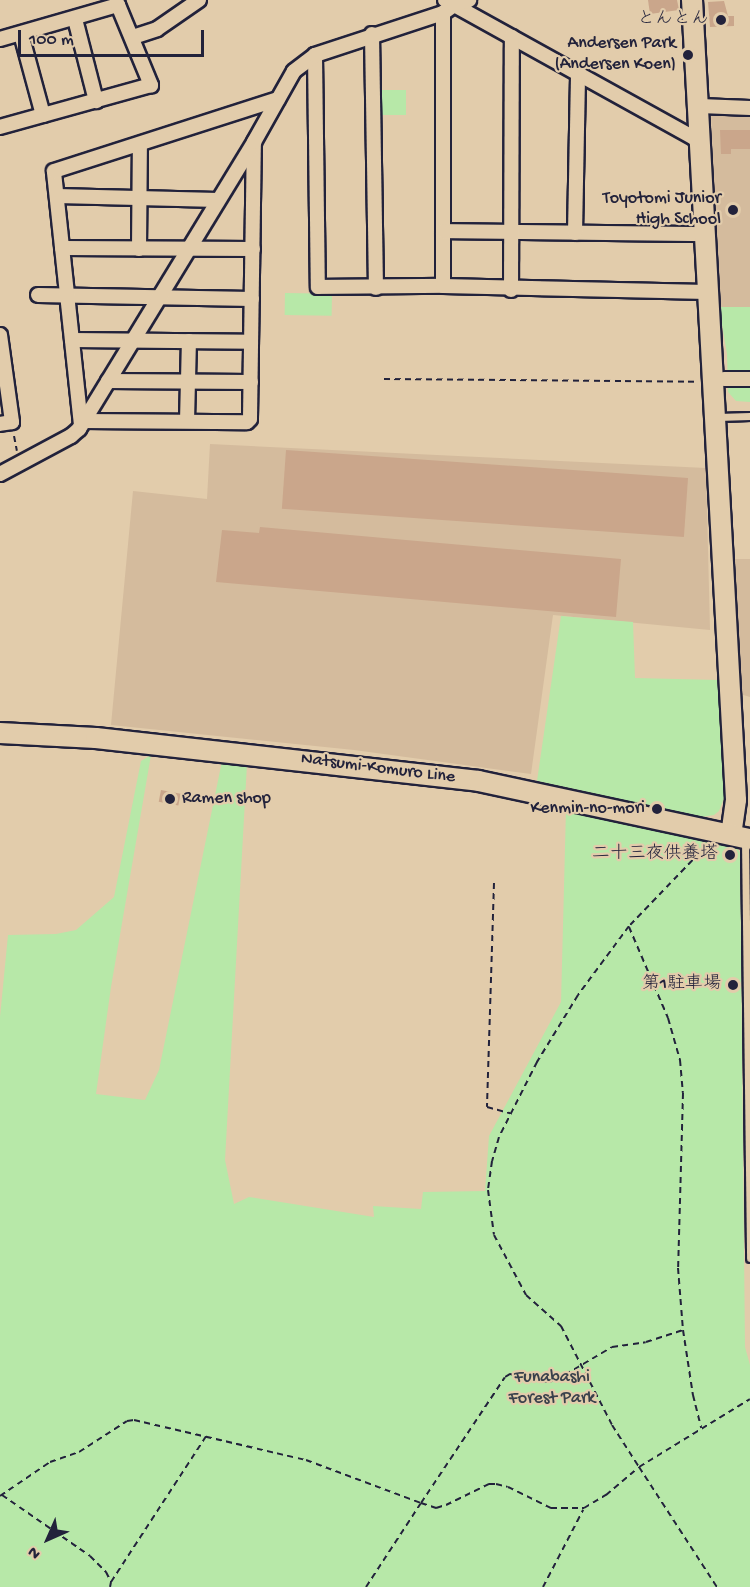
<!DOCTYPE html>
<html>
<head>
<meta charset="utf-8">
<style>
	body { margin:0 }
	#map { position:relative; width:750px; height:1587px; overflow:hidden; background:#e2ccab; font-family:"Gochi Hand","Klee One",sans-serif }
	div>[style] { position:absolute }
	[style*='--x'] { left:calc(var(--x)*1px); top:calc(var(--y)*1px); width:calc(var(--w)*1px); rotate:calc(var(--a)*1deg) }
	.built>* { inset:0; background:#d4bb9d }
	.green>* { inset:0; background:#b7e8a8; transform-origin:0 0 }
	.building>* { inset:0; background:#caa68b; transform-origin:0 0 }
	.path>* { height:2px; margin-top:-1px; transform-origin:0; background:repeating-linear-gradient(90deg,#22223b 0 6px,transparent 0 10.5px) }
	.roads { filter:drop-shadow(2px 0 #22223b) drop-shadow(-2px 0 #22223b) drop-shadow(0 2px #22223b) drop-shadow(0 -2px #22223b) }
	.lane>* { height:7px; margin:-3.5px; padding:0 3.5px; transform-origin:3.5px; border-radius:3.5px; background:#e2ccab }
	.street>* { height:14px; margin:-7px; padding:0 7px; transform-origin:7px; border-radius:7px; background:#e2ccab }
	.secondary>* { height:20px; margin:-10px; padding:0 10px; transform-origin:10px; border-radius:10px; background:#e2ccab }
	.dots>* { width:16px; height:16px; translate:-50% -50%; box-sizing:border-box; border:3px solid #e2ccab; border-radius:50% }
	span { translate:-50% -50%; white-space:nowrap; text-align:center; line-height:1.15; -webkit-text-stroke:4.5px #e2ccab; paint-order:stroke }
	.poi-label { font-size:18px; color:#22223b }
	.right { translate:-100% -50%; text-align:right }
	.left { translate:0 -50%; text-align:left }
	.street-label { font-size:18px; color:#22223b }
	.park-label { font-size:18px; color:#38404b }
	.north { position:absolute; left:18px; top:1509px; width:60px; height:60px; -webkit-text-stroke:4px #e2ccab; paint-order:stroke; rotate:225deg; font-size:16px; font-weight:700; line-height:24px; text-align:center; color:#22223b }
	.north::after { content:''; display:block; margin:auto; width:21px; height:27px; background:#22223b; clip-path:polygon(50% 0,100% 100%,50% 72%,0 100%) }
	.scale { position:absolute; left:18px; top:30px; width:186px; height:27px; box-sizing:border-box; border:3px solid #22223b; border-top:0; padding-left:8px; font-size:18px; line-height:21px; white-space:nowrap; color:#22223b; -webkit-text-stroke:4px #e2ccab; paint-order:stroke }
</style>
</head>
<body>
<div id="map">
	<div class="built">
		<i style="clip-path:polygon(711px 113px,750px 113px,750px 307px,719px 307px)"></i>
		<i style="clip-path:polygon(210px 444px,706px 468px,710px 630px,553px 615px,531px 774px,354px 750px,111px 725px,133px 491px,207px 499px)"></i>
		<i style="clip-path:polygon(733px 559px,750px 559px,750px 697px,740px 694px)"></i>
	</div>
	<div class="green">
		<i style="left:379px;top:90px;width:27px;height:25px"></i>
		<i style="left:285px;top:293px;width:47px;height:22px;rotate:1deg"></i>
		<i style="clip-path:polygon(719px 307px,750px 307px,750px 402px,736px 401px,728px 392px,727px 354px)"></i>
		<i style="clip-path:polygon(561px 616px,633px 622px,635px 678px,719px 680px,726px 793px,719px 811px,714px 815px,702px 817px,537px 781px)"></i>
		<i style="clip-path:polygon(151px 755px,111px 987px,96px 1094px,145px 1100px,159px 1070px,222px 761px,247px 764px,225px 1160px,234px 1204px,249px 1197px,374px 1217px,373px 1206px,421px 1209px,423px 1192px,485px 1191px,489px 1136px,561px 1002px,566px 809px,737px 848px,740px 853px,745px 1347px,750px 1365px,750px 1587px,0 1587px,0 1017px,8px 935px,56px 934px,76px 930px,114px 897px,141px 761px)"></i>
	</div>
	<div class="building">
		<i style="clip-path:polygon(648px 0,677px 0,679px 10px,650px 14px)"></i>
		<i style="clip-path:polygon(724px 1px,728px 16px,734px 16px,734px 26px,710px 27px,708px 2px)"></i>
		<i style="clip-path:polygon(720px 130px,750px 130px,750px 149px,731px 149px,731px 154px,721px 154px)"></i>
		<i style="left:286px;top:450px;width:403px;height:59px;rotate:4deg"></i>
		<i style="clip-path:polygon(260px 527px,621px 559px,616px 617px,216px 582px,222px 530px,259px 533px)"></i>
		<i style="left:161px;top:790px;width:20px;height:12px;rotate:11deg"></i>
	</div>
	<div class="path">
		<i style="--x:384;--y:379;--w:315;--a:0.5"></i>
		<i style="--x:14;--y:436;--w:15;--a:79"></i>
		<i style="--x:707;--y:845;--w:112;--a:133.9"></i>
		<i style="--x:629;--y:926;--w:86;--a:126.5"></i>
		<i style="--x:578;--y:995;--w:79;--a:121.5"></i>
		<i style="--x:537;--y:1062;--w:84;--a:116.9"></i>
		<i style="--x:499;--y:1137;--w:25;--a:106"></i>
		<i style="--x:492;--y:1161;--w:29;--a:98"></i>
		<i style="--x:488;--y:1190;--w:45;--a:82.4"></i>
		<i style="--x:494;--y:1235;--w:68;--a:61.9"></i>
		<i style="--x:526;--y:1295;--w:47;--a:41.5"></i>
		<i style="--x:561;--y:1326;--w:111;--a:62.7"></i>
		<i style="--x:612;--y:1425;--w:50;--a:57.3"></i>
		<i style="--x:639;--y:1467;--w:130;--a:-31.5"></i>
		<i style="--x:494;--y:883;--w:224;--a:91.8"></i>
		<i style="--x:487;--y:1107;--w:24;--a:15"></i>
		<i style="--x:629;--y:927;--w:99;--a:66.8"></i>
		<i style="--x:668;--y:1018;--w:44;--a:74.1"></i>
		<i style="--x:680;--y:1060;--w:33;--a:85"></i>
		<i style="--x:683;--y:1093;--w:175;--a:91.6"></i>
		<i style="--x:678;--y:1268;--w:62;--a:85.4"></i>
		<i style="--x:683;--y:1330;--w:66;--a:81.3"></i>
		<i style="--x:693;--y:1395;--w:34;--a:76"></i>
		<i style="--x:2;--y:1495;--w:107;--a:34.7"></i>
		<i style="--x:90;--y:1556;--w:23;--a:45"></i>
		<i style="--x:106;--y:1572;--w:11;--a:63"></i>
		<i style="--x:111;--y:1582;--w:5;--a:101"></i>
		<i style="--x:0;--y:1496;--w:60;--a:-34.2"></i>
		<i style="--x:50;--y:1462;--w:31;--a:-19"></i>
		<i style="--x:79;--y:1452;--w:57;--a:-32.9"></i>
		<i style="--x:127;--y:1421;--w:7;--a:-8"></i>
		<i style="--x:134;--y:1420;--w:177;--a:13.1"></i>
		<i style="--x:306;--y:1460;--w:123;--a:20.5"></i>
		<i style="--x:421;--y:1503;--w:151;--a:-56.3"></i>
		<i style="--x:505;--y:1377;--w:6;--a:-31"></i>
		<i style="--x:510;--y:1374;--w:39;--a:12"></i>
		<i style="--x:548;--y:1382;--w:8;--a:-14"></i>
		<i style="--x:556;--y:1380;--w:65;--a:-30.5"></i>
		<i style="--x:612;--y:1347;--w:34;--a:-8"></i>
		<i style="--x:646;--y:1342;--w:39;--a:-18"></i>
		<i style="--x:111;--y:1582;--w:174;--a:-56.9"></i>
		<i style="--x:366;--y:1587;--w:100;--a:-56.8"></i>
		<i style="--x:421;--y:1503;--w:16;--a:18"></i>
		<i style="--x:436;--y:1508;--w:10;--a:-17"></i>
		<i style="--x:446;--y:1505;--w:48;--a:-26"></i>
		<i style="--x:489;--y:1484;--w:7;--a:0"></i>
		<i style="--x:496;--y:1484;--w:12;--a:14"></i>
		<i style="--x:508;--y:1487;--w:48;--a:26"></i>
		<i style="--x:551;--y:1508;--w:33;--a:0"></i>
		<i style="--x:584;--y:1508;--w:26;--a:-31"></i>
		<i style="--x:606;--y:1495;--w:43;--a:-40.3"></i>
		<i style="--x:639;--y:1467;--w:143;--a:57"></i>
		<i style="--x:543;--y:1587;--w:87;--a:-62.5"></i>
	</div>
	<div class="roads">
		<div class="lane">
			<i style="--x:718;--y:417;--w:32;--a:-2"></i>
			<i style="--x:745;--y:840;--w:418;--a:89.3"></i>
		</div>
		<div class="street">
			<i style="--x:445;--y:0;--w:285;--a:29"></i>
			<i style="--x:694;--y:138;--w:7;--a:0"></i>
			<i style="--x:75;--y:19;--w:85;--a:75.6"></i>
			<i style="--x:21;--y:34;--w:84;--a:74.8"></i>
			<i style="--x:372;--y:34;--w:254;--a:89.1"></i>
			<i style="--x:133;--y:37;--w:25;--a:-18"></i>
			<i style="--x:157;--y:29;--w:51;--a:-34.6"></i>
			<i style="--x:0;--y:39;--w:123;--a:-16.1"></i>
			<i style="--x:118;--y:5;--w:87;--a:67.6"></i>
			<i style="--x:151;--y:85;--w:157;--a:164.5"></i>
			<i style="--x:315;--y:55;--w:232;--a:89.3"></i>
			<i style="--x:318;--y:287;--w:125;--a:-0.5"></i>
			<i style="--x:443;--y:286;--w:273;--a:-90"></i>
			<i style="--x:700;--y:106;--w:50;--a:2.3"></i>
			<i style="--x:57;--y:196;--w:161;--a:1.4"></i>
			<i style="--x:443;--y:231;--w:262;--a:0.7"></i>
			<i style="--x:575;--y:233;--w:159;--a:-88.9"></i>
			<i style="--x:62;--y:248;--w:191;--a:0.3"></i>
			<i style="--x:139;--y:249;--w:105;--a:-89.5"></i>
			<i style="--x:443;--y:286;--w:264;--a:1.3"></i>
			<i style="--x:511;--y:290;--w:253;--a:-89.8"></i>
			<i style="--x:38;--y:295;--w:214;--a:1.1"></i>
			<i style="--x:0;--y:335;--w:88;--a:82.1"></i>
			<i style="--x:12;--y:422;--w:12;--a:171"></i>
			<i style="--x:72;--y:340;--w:179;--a:0.6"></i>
			<i style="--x:724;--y:379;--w:26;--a:0"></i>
			<i style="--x:108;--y:381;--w:143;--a:0.4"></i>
			<i style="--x:84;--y:421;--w:163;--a:0.4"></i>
			<i style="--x:247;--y:422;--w:4;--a:-45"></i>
			<i style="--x:250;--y:419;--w:275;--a:-89.2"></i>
			<i style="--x:187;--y:421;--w:80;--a:-88.6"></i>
			<i style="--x:81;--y:425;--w:255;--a:-96.1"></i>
			<i style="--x:54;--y:171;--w:235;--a:-17.8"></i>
			<i style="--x:0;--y:474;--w:81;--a:-28.2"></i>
			<i style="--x:71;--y:436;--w:11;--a:-41"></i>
			<i style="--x:79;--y:429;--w:336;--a:-58.6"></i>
			<i style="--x:254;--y:142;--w:81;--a:-60.6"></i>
			<i style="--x:294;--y:71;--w:26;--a:-37"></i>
			<i style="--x:315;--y:55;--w:135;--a:-18.2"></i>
			<i style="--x:443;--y:13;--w:14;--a:-36"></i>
			<i style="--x:454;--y:5;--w:16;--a:-18"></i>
		</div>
		<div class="secondary">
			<i style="--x:692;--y:0;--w:801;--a:86.85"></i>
			<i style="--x:736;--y:800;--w:34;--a:98"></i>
			<i style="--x:0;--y:733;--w:96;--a:3"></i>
			<i style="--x:96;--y:738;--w:385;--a:6.4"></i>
			<i style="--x:479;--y:781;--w:277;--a:12.1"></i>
		</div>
	</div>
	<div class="dots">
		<i style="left:721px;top:20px;background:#22223b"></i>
		<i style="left:688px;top:55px;background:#22223b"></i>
		<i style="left:733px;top:210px;background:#22223b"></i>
		<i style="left:170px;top:799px;background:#22223b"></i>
		<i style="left:657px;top:809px;background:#22223b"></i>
		<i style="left:730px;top:855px;background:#22223b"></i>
		<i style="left:733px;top:985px;background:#22223b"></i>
	</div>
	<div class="poi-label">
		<span class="right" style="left:709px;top:20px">とんとん</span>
		<span class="right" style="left:676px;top:55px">Andersen Park<br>(Andersen Koen)</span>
		<span class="right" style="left:721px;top:210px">Toyotomi Junior<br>High School</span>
		<span class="left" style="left:182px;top:799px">Ramen shop</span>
		<span class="right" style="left:645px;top:809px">Kenmin-no-mori</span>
		<span class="right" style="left:718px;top:855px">二十三夜供養塔</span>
		<span class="right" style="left:721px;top:985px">第1駐車場</span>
	</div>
	<div class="street-label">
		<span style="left:378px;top:769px;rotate:7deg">Natsumi-Komuro Line</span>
	</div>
	<div class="park-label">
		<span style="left:552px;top:1389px">Funabashi<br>Forest Park</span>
	</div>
	<div class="north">N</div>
	<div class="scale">100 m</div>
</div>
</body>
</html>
